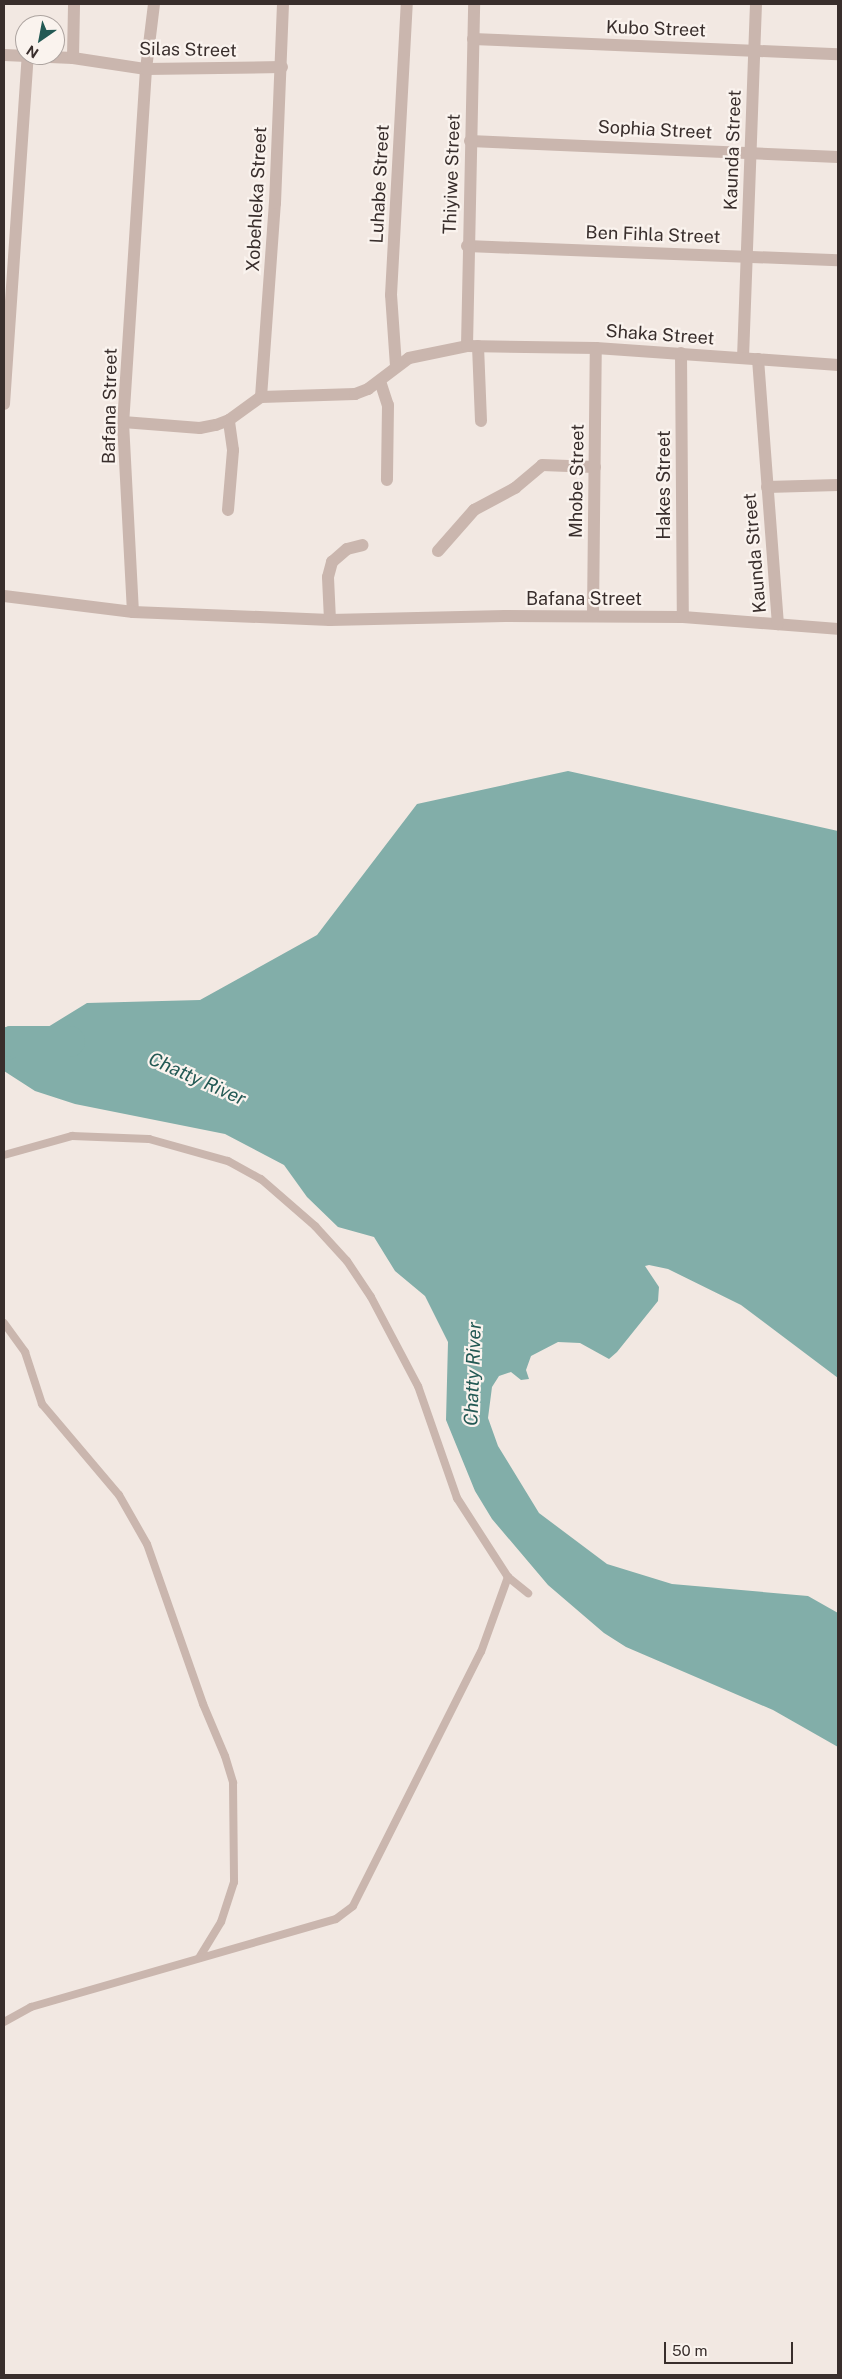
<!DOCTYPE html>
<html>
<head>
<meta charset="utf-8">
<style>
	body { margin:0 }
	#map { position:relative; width:842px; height:2379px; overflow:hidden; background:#f2e8e2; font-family:"Public Sans",sans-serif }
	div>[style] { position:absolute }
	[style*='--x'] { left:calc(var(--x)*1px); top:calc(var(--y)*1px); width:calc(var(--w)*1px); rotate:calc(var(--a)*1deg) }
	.water>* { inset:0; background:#82aea9 }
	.river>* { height:31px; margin:-15.5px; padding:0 15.5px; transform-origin:15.5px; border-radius:15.5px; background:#82aea9 }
	.service>* { height:8px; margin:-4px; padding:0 4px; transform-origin:4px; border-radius:4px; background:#cab6ae }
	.minor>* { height:12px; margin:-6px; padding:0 6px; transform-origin:6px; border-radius:6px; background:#cab6ae }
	span { translate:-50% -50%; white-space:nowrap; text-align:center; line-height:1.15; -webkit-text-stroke:4.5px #faf3ee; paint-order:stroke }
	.street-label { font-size:18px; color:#392e2c }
	.water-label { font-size:19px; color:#235954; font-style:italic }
	.frame { position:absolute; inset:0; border:5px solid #392e2c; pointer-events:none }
	.north { position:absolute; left:15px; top:15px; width:50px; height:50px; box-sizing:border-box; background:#faf3ee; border:1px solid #ada4a0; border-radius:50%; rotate:213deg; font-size:14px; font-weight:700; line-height:20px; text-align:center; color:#392e2c }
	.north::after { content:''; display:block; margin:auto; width:18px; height:22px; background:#235954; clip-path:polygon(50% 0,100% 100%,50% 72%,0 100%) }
	.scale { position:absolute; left:664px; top:2342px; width:129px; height:22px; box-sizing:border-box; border:2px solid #392e2c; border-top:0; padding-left:6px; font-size:15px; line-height:18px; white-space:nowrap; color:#392e2c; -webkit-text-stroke:4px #faf3ee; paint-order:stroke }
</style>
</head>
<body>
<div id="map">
	<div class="water">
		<i style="clip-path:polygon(568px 771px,838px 831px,838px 1378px,741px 1305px,668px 1269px,649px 1265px,645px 1266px,659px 1287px,658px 1301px,617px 1352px,609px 1359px,580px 1343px,558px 1342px,531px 1356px,526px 1370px,529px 1379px,521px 1380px,511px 1372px,499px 1376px,492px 1387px,488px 1418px,498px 1446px,539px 1513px,607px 1564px,672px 1584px,808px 1596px,838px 1613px,838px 1747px,773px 1710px,626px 1647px,604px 1633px,548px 1585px,492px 1519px,475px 1491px,446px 1420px,448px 1342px,425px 1296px,395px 1271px,374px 1237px,338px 1227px,307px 1197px,284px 1165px,225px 1134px,75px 1104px,35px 1091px,4px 1071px,4px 1054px,87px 1003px,200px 1000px,317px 935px,417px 804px)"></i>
	</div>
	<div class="river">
		<i style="--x:4;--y:1045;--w:8;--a:-30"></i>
		<i style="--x:11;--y:1041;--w:58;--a:0"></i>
	</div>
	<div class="service">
		<i style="--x:4;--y:1155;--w:71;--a:-15.6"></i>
		<i style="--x:72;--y:1136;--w:77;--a:2.2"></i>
		<i style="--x:149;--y:1139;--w:82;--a:15.6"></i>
		<i style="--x:228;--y:1161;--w:38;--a:29"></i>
		<i style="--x:261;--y:1179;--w:72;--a:41"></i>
		<i style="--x:315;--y:1226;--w:47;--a:47.6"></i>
		<i style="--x:347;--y:1261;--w:43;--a:56.3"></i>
		<i style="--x:371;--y:1297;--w:101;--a:62.2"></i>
		<i style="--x:418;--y:1386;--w:119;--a:70.8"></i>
		<i style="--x:457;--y:1498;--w:94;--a:57.2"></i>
		<i style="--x:508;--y:1577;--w:26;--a:39"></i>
		<i style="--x:4;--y:1323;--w:36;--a:54"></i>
		<i style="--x:25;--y:1352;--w:55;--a:71.9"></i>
		<i style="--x:42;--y:1404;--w:119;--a:49.8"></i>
		<i style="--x:119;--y:1495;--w:56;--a:60.3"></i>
		<i style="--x:147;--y:1544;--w:170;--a:70.7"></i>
		<i style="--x:203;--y:1704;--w:56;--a:67.1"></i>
		<i style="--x:225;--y:1756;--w:28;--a:73"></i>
		<i style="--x:233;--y:1783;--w:99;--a:89.4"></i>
		<i style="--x:234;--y:1882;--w:42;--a:108"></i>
		<i style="--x:221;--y:1922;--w:42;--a:121.4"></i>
		<i style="--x:4;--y:2022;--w:31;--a:-29"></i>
		<i style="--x:31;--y:2007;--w:317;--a:-16.1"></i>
		<i style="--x:336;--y:1919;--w:21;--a:-37"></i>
		<i style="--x:353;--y:1906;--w:284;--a:-63.3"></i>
		<i style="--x:481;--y:1652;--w:80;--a:-70.2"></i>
	</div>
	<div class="minor">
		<i style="--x:154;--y:4;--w:65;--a:97"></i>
		<i style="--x:146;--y:69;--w:354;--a:93.7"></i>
		<i style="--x:123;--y:422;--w:190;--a:87"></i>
		<i style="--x:133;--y:612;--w:197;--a:2.3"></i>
		<i style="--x:330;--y:620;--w:175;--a:-1.3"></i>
		<i style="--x:505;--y:616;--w:178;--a:0.3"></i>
		<i style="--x:683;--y:617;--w:155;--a:4.4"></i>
		<i style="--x:473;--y:39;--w:365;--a:2.4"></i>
		<i style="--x:4;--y:55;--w:69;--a:2.5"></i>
		<i style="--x:73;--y:58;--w:74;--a:8.6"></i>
		<i style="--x:146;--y:69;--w:136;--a:-0.8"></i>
		<i style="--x:73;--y:58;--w:54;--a:-88.9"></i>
		<i style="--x:470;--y:141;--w:368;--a:2.5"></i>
		<i style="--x:467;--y:246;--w:371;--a:2.2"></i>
		<i style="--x:467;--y:346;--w:342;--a:-88.8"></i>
		<i style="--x:478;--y:346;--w:75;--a:87.7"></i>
		<i style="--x:681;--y:353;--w:264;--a:89.6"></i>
		<i style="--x:743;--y:358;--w:354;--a:-87.9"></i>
		<i style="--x:758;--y:359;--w:266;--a:85.7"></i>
		<i style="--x:396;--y:366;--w:71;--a:-94"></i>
		<i style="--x:391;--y:295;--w:291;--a:-86.9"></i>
		<i style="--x:380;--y:381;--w:25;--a:72"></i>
		<i style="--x:388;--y:405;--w:75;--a:90.8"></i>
		<i style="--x:261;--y:397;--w:195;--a:-85.9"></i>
		<i style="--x:275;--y:203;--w:199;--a:-87.7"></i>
		<i style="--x:4;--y:404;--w:350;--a:-86.1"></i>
		<i style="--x:123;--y:422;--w:77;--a:4.5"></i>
		<i style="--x:200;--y:428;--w:16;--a:-11"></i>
		<i style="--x:216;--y:425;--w:14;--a:-21"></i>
		<i style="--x:229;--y:420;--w:39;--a:-36"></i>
		<i style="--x:261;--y:397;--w:94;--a:-1.8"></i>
		<i style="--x:355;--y:394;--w:14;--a:-21"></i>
		<i style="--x:368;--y:389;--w:51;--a:-37.1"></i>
		<i style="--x:409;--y:358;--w:59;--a:-11.7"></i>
		<i style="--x:467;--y:346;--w:129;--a:0.9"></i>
		<i style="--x:596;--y:348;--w:243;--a:4"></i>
		<i style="--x:767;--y:487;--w:71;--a:-1.6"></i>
		<i style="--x:228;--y:510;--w:60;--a:-85.2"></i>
		<i style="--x:233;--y:450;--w:30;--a:-98"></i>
		<i style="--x:438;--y:551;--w:55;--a:-48.7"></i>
		<i style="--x:474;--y:510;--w:47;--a:-28.2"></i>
		<i style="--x:515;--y:488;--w:35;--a:-40"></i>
		<i style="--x:542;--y:465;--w:53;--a:2.2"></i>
		<i style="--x:4;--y:596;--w:130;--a:7.1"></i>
		<i style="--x:593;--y:615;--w:267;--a:-89.4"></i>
		<i style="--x:330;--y:620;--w:43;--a:-92.7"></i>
		<i style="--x:328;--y:577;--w:16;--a:-75"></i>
		<i style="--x:332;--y:562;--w:20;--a:-41"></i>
		<i style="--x:347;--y:549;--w:16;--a:-14"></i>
	</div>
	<div class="street-label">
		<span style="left:656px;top:29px;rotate:2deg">Kubo Street</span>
		<span style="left:188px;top:50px;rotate:1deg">Silas Street</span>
		<span style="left:655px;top:130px;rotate:3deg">Sophia Street</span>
		<span style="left:733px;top:150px;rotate:-88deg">Kaunda Street</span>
		<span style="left:452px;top:174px;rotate:-88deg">Thiyiwe Street</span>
		<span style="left:380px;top:184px;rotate:-87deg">Luhabe Street</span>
		<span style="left:257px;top:199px;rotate:-87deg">Xobehleka Street</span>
		<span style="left:653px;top:235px;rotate:2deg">Ben Fihla Street</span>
		<span style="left:660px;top:335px;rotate:4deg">Shaka Street</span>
		<span style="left:110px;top:406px;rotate:-89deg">Bafana Street</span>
		<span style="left:577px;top:481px;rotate:-89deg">Mhobe Street</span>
		<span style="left:664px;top:485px;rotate:-90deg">Hakes Street</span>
		<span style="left:755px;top:553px;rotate:-95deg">Kaunda Street</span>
		<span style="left:584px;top:599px">Bafana Street</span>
	</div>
	<div class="water-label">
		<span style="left:197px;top:1079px;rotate:24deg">Chatty River</span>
		<span style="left:473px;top:1374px;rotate:-88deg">Chatty River</span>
	</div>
	<div class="frame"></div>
	<div class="north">N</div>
	<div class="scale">50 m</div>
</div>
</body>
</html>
